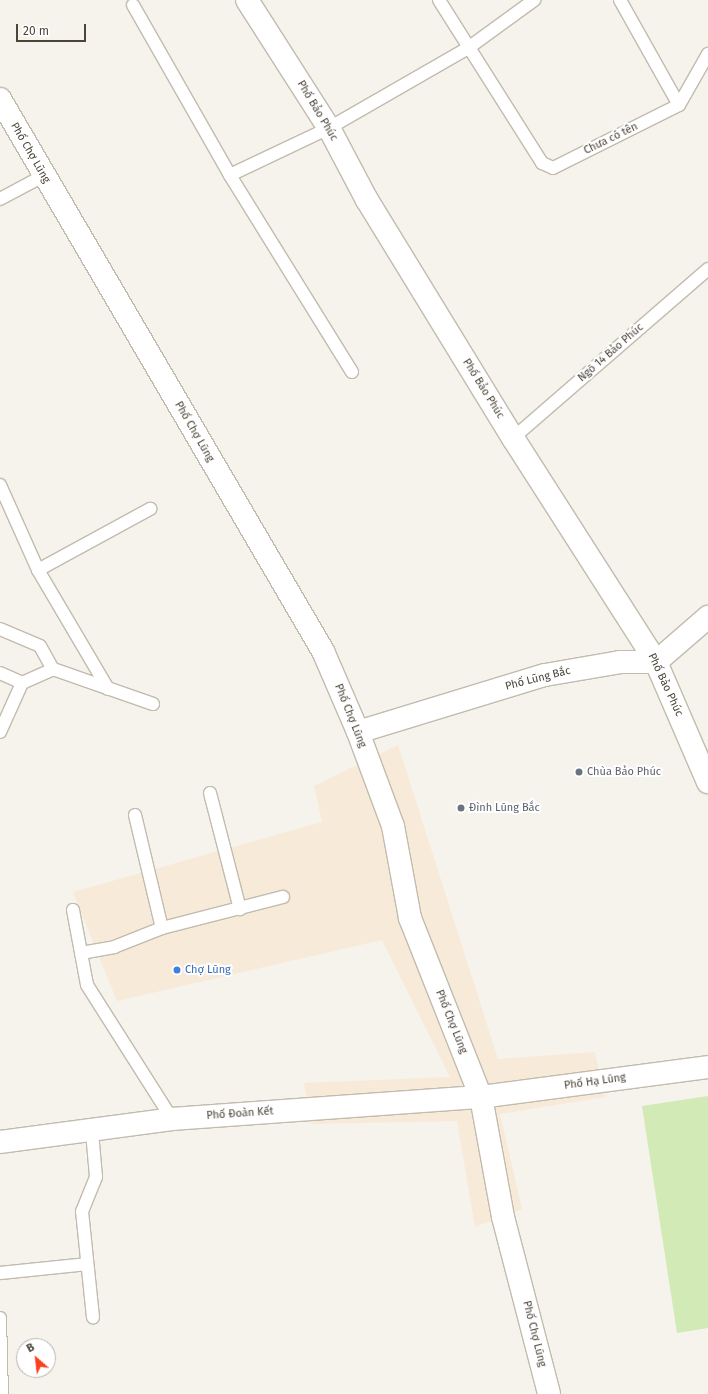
<!DOCTYPE html>
<html>
<head>
<meta charset="utf-8">
<style>
	body { margin:0 }
	#map { position:relative; width:708px; height:1394px; overflow:hidden; background:#f6f3ec; font-family:"Fira Sans",sans-serif }
	div>[style] { position:absolute }
	[style*='--x'] { left:calc(var(--x)*1px); top:calc(var(--y)*1px); width:calc(var(--w)*1px); rotate:calc(var(--a)*1deg) }
	.commercial>* { inset:0; background:#f7ead8 }
	.green>* { inset:0; background:#d2eab5 }
	.roads { filter:drop-shadow(1px 0 #c2bbae) drop-shadow(-1px 0 #c2bbae) drop-shadow(0 1px #c2bbae) drop-shadow(0 -1px #c2bbae) }
	.service>* { height:12px; margin:-6px; padding:0 6px; transform-origin:6px; border-radius:6px; background:#fff }
	.minor>* { height:22px; margin:-11px; padding:0 11px; transform-origin:11px; border-radius:11px; background:#fff }
	.tertiary>* { height:22px; margin:-11px; padding:0 11px; transform-origin:11px; border-radius:11px; background:#fff }
	.dots>* { width:11px; height:11px; translate:-50% -50%; box-sizing:border-box; border:2px solid #fff; border-radius:50% }
	span { translate:-50% -50%; white-space:nowrap; text-align:center; line-height:1.15; -webkit-text-stroke:4px #fff; paint-order:stroke }
	.street-label { font-size:11px; color:#4b4439 }
	.worship-label { font-size:11px; color:#5b616d }
	.left { translate:0 -50%; text-align:left }
	.shop-label { font-size:11px; color:#366cbe }
	.north { position:absolute; left:16px; top:1338px; width:40px; height:40px; box-sizing:border-box; background:#fff; border:1px solid #b7b4b0; border-radius:50%; rotate:332deg; font-size:11px; font-weight:700; line-height:16px; text-align:center; color:#4b4439 }
	.north::after { content:''; display:block; margin:auto; width:14px; height:18px; background:#fc3f1d; clip-path:polygon(50% 0,100% 100%,50% 72%,0 100%) }
	.scale { position:absolute; left:16px; top:24px; width:70px; height:18px; box-sizing:border-box; border:2px solid #4b4439; border-top:0; padding-left:5px; font-size:12px; line-height:14px; white-space:nowrap; color:#4b4439; -webkit-text-stroke:3px #fff; paint-order:stroke }
</style>
</head>
<body>
<div id="map">
	<div class="commercial">
		<i style="clip-path:polygon(398px 745px,498px 1059px,595px 1052px,605px 1097px,500px 1114px,522px 1209px,475px 1227px,457px 1121px,311px 1124px,304px 1083px,450px 1077px,382px 940px,117px 1001px,73px 892px,322px 822px,314px 786px)"></i>
	</div>
	<div class="green">
		<i style="clip-path:polygon(708px 1096px,708px 1328px,677px 1333px,642px 1106px)"></i>
	</div>
	<div class="roads">
		<div class="service">
			<i style="--x:439;--y:0;--w:193;--a:57.7"></i>
			<i style="--x:542;--y:163;--w:12;--a:24"></i>
			<i style="--x:553;--y:168;--w:141;--a:-26.6"></i>
			<i style="--x:620;--y:0;--w:120;--a:60.7"></i>
			<i style="--x:133;--y:5;--w:196;--a:60.3"></i>
			<i style="--x:679;--y:105;--w:59;--a:-60.4"></i>
			<i style="--x:0;--y:199;--w:49;--a:-28.1"></i>
			<i style="--x:352;--y:372;--w:232;--a:-121.8"></i>
			<i style="--x:230;--y:175;--w:110;--a:-25.4"></i>
			<i style="--x:329;--y:128;--w:160;--a:-29.9"></i>
			<i style="--x:468;--y:48;--w:82;--a:-36"></i>
			<i style="--x:513;--y:438;--w:258;--a:-40.9"></i>
			<i style="--x:0;--y:485;--w:93;--a:65.9"></i>
			<i style="--x:38;--y:570;--w:138;--a:59.5"></i>
			<i style="--x:38;--y:570;--w:128;--a:-28.6"></i>
			<i style="--x:0;--y:629;--w:43;--a:23"></i>
			<i style="--x:40;--y:646;--w:26;--a:61"></i>
			<i style="--x:53;--y:669;--w:106;--a:19.3"></i>
			<i style="--x:0;--y:673;--w:24;--a:24"></i>
			<i style="--x:22;--y:683;--w:34;--a:-24"></i>
			<i style="--x:0;--y:732;--w:54;--a:-65.8"></i>
			<i style="--x:210;--y:793;--w:120;--a:75.5"></i>
			<i style="--x:135;--y:815;--w:116;--a:76.6"></i>
			<i style="--x:73;--y:910;--w:76;--a:79.4"></i>
			<i style="--x:87;--y:985;--w:159;--a:57.6"></i>
			<i style="--x:81;--y:953;--w:34;--a:-10"></i>
			<i style="--x:114;--y:947;--w:52;--a:-21.6"></i>
			<i style="--x:162;--y:928;--w:125;--a:-14.4"></i>
			<i style="--x:92;--y:1132;--w:45;--a:84.9"></i>
			<i style="--x:96;--y:1177;--w:37;--a:112"></i>
			<i style="--x:82;--y:1211;--w:107;--a:84.1"></i>
			<i style="--x:0;--y:1273;--w:87;--a:-5.9"></i>
			<i style="--x:0;--y:1318;--w:76;--a:88.5"></i>
		</div>
		<div class="minor">
			<i style="--x:247;--y:0;--w:152;--a:57.4"></i>
			<i style="--x:329;--y:128;--w:81;--a:62.2"></i>
			<i style="--x:367;--y:200;--w:279;--a:58.5"></i>
			<i style="--x:513;--y:438;--w:266;--a:57.4"></i>
			<i style="--x:656;--y:662;--w:131;--a:66.6"></i>
			<i style="--x:0;--y:1142;--w:174;--a:-7.6"></i>
			<i style="--x:172;--y:1119;--w:310;--a:-4.1"></i>
			<i style="--x:481;--y:1097;--w:229;--a:-7.5"></i>
		</div>
		<div class="tertiary">
			<i style="--x:0;--y:99;--w:640;--a:59.67"></i>
			<i style="--x:323;--y:651;--w:88;--a:66.6"></i>
			<i style="--x:358;--y:732;--w:100;--a:69.6"></i>
			<i style="--x:393;--y:826;--w:94;--a:79.5"></i>
			<i style="--x:410;--y:918;--w:193;--a:68.4"></i>
			<i style="--x:481;--y:1097;--w:122;--a:79.6"></i>
			<i style="--x:503;--y:1217;--w:183;--a:75.4"></i>
			<i style="--x:358;--y:732;--w:195;--a:-17"></i>
			<i style="--x:545;--y:675;--w:76;--a:-9.8"></i>
			<i style="--x:620;--y:662;--w:36;--a:0"></i>
			<i style="--x:656;--y:662;--w:69;--a:-40.9"></i>
		</div>
	</div>
	<div class="dots">
		<i style="left:579px;top:772px;background:#6b7280"></i>
		<i style="left:461px;top:808px;background:#6b7280"></i>
		<i style="left:177px;top:970px;background:#3f7fe0"></i>
	</div>
	<div class="street-label">
		<span style="left:317px;top:111px;rotate:59deg">Phố Bảo Phúc</span>
		<span style="left:611px;top:139px;rotate:-26deg">Chưa có tên</span>
		<span style="left:30px;top:153px;rotate:60deg">Phố Chợ Lũng</span>
		<span style="left:611px;top:353px;rotate:-41deg">Ngõ 14 Bảo Phúc</span>
		<span style="left:483px;top:389px;rotate:58deg">Phố Bảo Phúc</span>
		<span style="left:194px;top:432px;rotate:60deg">Phố Chợ Lũng</span>
		<span style="left:538px;top:679px;rotate:-14deg">Phố Lũng Bắc</span>
		<span style="left:665px;top:685px;rotate:65deg">Phố Bảo Phúc</span>
		<span style="left:350px;top:716px;rotate:68deg">Phố Chợ Lũng</span>
		<span style="left:451px;top:1022px;rotate:68deg">Phố Chợ Lũng</span>
		<span style="left:595px;top:1082px;rotate:-8deg">Phố Hạ Lũng</span>
		<span style="left:240px;top:1114px;rotate:-4deg">Phố Đoàn Kết</span>
		<span style="left:534px;top:1334px;rotate:76deg">Phố Chợ Lũng</span>
	</div>
	<div class="worship-label">
		<span class="left" style="left:587px;top:772px">Chùa Bảo Phúc</span>
		<span class="left" style="left:469px;top:808px">Đình Lũng Bắc</span>
	</div>
	<div class="shop-label">
		<span class="left" style="left:185px;top:970px">Chợ Lũng</span>
	</div>
	<div class="north">B</div>
	<div class="scale">20 m</div>
</div>
</body>
</html>
